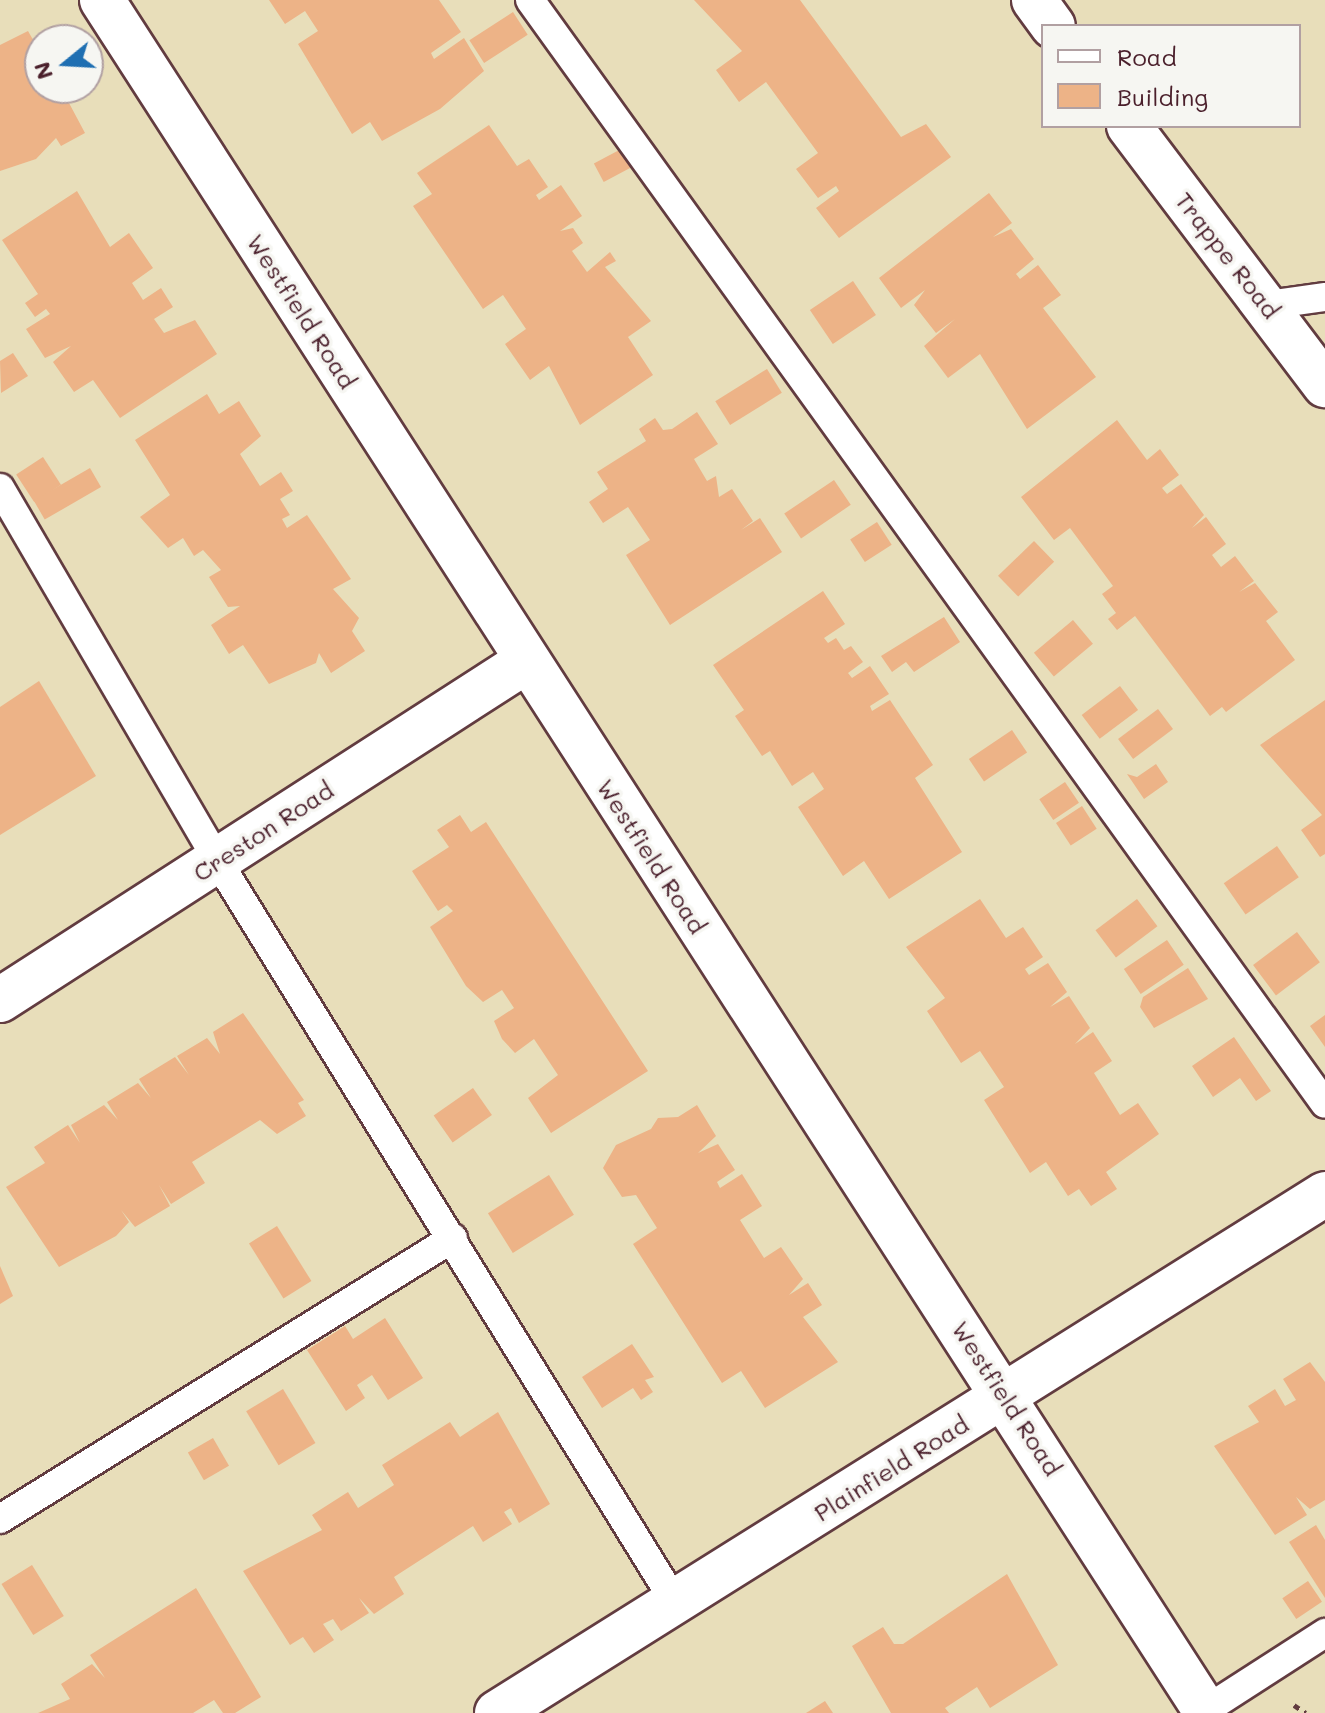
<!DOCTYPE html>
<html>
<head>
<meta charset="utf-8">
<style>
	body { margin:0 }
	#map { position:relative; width:1325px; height:1713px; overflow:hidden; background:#e8deba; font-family:Mali,sans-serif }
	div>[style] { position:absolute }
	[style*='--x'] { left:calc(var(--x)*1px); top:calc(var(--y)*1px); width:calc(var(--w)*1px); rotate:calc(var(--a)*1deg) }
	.building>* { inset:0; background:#edb387; transform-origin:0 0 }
	.path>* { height:5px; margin-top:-2.5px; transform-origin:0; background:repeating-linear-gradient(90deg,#623c40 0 6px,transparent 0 12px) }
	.roads { filter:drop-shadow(2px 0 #623c40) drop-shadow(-2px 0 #623c40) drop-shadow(0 2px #623c40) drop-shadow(0 -2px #623c40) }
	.service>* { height:28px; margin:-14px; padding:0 14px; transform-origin:14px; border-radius:14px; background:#fff }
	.minor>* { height:44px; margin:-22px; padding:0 22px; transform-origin:22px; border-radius:22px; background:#fff }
	.tertiary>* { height:44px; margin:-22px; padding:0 22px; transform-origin:22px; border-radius:22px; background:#fff }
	span { translate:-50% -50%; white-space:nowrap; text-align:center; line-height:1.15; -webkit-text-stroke:7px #f6f6f2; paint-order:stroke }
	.street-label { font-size:24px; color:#4a1f2b }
	.legend { position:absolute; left:1041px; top:24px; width:260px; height:104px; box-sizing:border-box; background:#f6f6f2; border:2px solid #b1a0a2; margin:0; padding:10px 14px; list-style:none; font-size:24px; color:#4a1f2b }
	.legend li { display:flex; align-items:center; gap:16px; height:40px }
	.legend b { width:40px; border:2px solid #b1a0a2 }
	.north { position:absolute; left:24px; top:24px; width:80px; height:80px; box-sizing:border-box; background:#f6f6f2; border:2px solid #b1a0a2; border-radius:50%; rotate:252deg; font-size:22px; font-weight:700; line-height:32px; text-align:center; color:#4a1f2b }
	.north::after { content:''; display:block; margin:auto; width:28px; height:36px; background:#1f6fb2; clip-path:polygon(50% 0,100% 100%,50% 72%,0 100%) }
</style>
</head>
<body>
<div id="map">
	<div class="building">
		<i style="clip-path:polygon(269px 0,439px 0,461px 32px,431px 53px,434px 59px,464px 38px,484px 71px,440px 109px,382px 141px,370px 122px,352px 134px,298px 44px,318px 31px,305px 11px,285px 24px)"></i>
		<i style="clip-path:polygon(694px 0,800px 0,901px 137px,926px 124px,951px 157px,839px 238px,816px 208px,839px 191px,836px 186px,818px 198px,796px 169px,818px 153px,766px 82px,739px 102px,716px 70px,742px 51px)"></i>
		<i style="left:513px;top:12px;width:27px;height:52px;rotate:57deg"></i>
		<i style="clip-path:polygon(28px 31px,40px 52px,40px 88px,61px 88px,85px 133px,61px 146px,56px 138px,36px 159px,0 171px,0 45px)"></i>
		<i style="clip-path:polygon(489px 125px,517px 166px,529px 159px,548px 187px,536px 195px,539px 200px,561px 185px,582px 216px,560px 231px,573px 228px,583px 243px,572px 251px,587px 272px,610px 252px,616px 261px,605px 267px,651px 321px,628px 337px,653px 375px,580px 425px,549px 366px,530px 380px,505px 344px,526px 329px,503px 295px,483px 309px,413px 206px,432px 194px,417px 173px)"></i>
		<i style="left:623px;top:148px;width:21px;height:33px;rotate:62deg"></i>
		<i style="clip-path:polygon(77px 191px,110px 247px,129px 233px,153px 268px,132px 283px,143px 300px,161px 288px,173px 307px,154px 319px,164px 333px,195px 320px,217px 354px,120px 418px,93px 380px,74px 392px,53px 362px,71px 346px,45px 358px,26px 329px,50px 314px,46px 309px,35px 317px,25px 303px,38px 294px,2px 240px)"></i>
		<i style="clip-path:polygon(989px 193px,1012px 223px,993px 237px,1011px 229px,1034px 259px,1016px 274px,1020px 279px,1038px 265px,1061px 295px,1043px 308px,1096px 377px,1027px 429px,980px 354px,948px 378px,924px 346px,955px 319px,936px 333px,914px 305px,925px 290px,901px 308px,879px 278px)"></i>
		<i style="left:853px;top:281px;width:41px;height:52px;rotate:56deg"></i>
		<i style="clip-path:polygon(13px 353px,28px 376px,1px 393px,0 361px)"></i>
		<i style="left:767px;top:369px;width:28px;height:61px;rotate:58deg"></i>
		<i style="clip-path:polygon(207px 394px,219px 414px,239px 401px,261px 436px,240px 454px,260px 486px,281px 472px,293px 491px,280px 499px,290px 515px,282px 519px,287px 528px,307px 515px,351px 579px,333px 589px,359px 618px,352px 631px,365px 651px,331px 673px,319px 653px,316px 663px,269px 684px,243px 645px,229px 654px,211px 625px,240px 606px,228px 607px,209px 577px,221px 570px,203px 550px,194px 556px,183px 538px,168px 548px,140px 517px,170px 495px,135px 440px)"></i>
		<i style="clip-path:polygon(697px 412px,718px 444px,694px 459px,707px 481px,716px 476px,719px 497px,732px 489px,753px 521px,741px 530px,760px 518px,782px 552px,670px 625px,626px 555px,650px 540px,628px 507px,603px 523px,589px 502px,608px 489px,597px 472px,646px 441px,639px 429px,655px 418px,663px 430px,672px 429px)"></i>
		<i style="clip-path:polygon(1117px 420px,1147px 460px,1160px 449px,1179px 475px,1162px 488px,1167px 494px,1181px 484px,1204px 515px,1192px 528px,1206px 517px,1226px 544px,1212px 555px,1221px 567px,1235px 556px,1254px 581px,1239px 592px,1255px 583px,1278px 612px,1266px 621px,1295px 660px,1226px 712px,1222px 707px,1210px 716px,1135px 616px,1117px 630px,1108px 619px,1116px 613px,1102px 594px,1113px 586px,1070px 528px,1054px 540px,1021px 497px)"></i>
		<i style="left:43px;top:457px;width:33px;height:32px;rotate:57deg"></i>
		<i style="left:90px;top:468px;width:22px;height:65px;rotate:60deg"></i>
		<i style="left:834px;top:480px;width:30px;height:60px;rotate:56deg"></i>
		<i style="left:877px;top:522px;width:27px;height:32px;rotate:57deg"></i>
		<i style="left:1034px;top:541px;width:29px;height:50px;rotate:46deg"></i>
		<i style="clip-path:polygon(823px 591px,845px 624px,824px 638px,828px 643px,836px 638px,844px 650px,851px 646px,863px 662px,848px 673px,852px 678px,870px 666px,889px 694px,870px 706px,872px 711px,890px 700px,933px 765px,915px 778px,962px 852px,889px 899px,864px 861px,843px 876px,798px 807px,824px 789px,813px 772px,792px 786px,770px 751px,762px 756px,735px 716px,744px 710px,713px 665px)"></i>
		<i style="clip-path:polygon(944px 617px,960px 642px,914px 672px,906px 662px,892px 672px,881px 656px)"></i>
		<i style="left:1073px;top:620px;width:31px;height:51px;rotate:50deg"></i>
		<i style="clip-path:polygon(39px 681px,96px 776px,0 835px,0 707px)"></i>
		<i style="left:1120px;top:686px;width:30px;height:48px;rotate:53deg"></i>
		<i style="clip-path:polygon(1325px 700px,1325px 854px,1320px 857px,1301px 830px,1322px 815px,1260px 745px)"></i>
		<i style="left:1158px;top:709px;width:25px;height:50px;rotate:53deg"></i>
		<i style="left:1012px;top:730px;width:27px;height:52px;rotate:56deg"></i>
		<i style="clip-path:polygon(1156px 764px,1168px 782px,1144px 799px,1127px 774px,1137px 777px)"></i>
		<i style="left:1065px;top:782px;width:25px;height:31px;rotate:56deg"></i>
		<i style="left:1082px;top:806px;width:27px;height:31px;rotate:57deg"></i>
		<i style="clip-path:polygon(460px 815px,471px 832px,486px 822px,648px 1071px,551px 1133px,528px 1098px,558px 1075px,534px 1039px,515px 1053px,502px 1039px,494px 1021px,514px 1008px,502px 990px,483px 1002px,466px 986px,430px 927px,453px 911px,447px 905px,438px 911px,412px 871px,449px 847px,437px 830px)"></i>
		<i style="left:1277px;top:846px;width:38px;height:65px;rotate:55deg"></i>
		<i style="clip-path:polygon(980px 899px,1006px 938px,1023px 927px,1043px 957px,1025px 969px,1029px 975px,1048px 963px,1067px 992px,1050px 1007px,1069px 996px,1090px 1028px,1075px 1044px,1093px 1032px,1112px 1061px,1094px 1073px,1120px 1115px,1138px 1103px,1159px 1134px,1106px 1172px,1117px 1189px,1091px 1206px,1079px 1189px,1068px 1196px,1046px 1162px,1030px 1173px,984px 1100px,1004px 1087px,980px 1051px,961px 1063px,927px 1011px,945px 998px,906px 947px)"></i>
		<i style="left:1137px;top:899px;width:34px;height:52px;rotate:53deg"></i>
		<i style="left:1297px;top:932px;width:38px;height:55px;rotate:53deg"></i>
		<i style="left:1167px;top:940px;width:30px;height:52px;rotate:56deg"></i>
		<i style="clip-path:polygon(1188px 968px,1208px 999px,1154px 1028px,1140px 1007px,1143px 997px)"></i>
		<i style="clip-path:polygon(243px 1013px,304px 1100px,298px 1103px,306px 1116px,277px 1134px,260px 1120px,192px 1162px,205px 1183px,171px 1204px,159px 1185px,170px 1206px,135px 1227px,121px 1210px,129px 1222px,116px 1236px,59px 1267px,6px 1187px,45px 1163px,34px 1147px,68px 1125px,80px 1143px,71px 1125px,104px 1105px,118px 1120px,107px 1102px,138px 1083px,151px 1098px,139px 1079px,175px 1057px,189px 1075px,177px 1056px,207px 1038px,220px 1054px,213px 1032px)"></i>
		<i style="clip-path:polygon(1325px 1015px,1325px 1047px,1310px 1026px)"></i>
		<i style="clip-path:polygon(1234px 1037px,1271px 1091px,1256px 1101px,1240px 1078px,1213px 1097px,1192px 1066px)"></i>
		<i style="left:473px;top:1088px;width:33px;height:48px;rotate:55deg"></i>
		<i style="clip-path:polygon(697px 1105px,716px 1136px,698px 1153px,718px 1144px,735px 1170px,717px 1182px,720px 1188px,742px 1174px,762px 1206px,740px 1220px,764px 1258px,781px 1247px,803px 1279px,789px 1295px,808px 1283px,822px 1305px,803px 1317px,838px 1362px,765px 1408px,741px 1371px,722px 1383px,633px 1244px,657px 1228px,636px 1195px,622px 1197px,603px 1168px,616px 1145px,651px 1129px,658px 1118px,678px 1117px)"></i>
		<i style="left:549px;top:1175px;width:47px;height:72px;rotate:58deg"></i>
		<i style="left:277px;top:1226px;width:65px;height:33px;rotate:58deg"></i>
		<i style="clip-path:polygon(0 1266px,13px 1296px,0 1304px)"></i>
		<i style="clip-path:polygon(385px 1318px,423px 1378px,388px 1400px,372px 1375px,357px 1385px,365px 1398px,346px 1411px,307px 1350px,345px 1326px,353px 1339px)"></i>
		<i style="clip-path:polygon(632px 1344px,654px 1377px,645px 1380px,653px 1392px,641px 1400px,633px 1388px,602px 1408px,582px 1377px)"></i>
		<i style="clip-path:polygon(1310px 1362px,1325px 1382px,1325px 1500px,1310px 1509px,1296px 1497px,1307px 1515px,1275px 1535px,1214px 1446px,1259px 1422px,1248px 1406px,1275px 1389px,1285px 1406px,1296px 1400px,1283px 1379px)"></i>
		<i style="left:283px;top:1389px;width:63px;height:43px;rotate:59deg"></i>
		<i style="clip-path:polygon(498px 1412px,550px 1504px,519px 1523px,511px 1508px,504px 1512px,512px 1524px,483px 1542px,473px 1526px,394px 1577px,404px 1594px,374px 1614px,359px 1598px,369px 1613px,341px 1631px,333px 1619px,323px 1624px,334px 1640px,314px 1653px,303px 1637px,290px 1645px,243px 1571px,322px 1530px,312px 1515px,348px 1492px,358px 1508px,394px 1485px,382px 1465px,450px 1422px,460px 1437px)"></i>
		<i style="left:213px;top:1438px;width:32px;height:29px;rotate:60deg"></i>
		<i style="clip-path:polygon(1316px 1525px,1325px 1540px,1325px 1598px,1289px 1542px)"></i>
		<i style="left:32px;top:1565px;width:60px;height:36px;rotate:58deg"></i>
		<i style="clip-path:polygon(1007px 1574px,1058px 1665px,990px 1708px,977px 1687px,945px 1708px,949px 1713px,891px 1713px,852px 1646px,883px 1627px,894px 1644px,903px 1644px)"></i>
		<i style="left:1308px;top:1581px;width:25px;height:31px;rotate:56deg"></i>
		<i style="clip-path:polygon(196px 1588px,261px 1697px,235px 1713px,223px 1713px,214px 1700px,193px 1713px,38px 1713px,70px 1699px,61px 1684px,92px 1664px,105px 1678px,90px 1655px)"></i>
		<i style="clip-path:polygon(825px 1701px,833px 1713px,806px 1713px)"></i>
	</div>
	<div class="path">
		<i style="--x:1294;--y:1705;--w:14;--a:34"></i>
	</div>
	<div class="roads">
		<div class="service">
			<i style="--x:530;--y:0;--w:1360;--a:54.24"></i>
			<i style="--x:1268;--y:305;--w:58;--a:-8"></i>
			<i style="--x:0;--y:488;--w:431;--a:59.7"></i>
			<i style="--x:217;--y:860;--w:872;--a:58.32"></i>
			<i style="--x:0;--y:1519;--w:533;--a:-31.81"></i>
			<i style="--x:1201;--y:1713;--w:148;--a:-32.8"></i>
		</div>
		<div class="minor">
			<i style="--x:102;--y:0;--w:2035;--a:57.18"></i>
			<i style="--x:0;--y:1000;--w:624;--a:-32.77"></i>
			<i style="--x:497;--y:1713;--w:977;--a:-32.08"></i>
		</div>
		<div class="tertiary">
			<i style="--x:1034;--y:0;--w:32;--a:54"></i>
			<i style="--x:1129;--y:126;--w:325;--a:52.9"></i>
		</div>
	</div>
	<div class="street-label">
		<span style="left:1228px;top:255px;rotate:52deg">Trappe Road</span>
		<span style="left:302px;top:311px;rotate:57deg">Westfield Road</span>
		<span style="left:263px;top:831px;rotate:-33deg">Creston Road</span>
		<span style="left:652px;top:856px;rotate:57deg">Westfield Road</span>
		<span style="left:1007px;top:1398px;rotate:57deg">Westfield Road</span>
		<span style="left:891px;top:1468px;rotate:-32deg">Plainfield Road</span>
	</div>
	<ul class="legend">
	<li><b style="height:10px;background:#fff"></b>Road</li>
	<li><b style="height:22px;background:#edb387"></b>Building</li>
	</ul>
	<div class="north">N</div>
</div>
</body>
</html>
